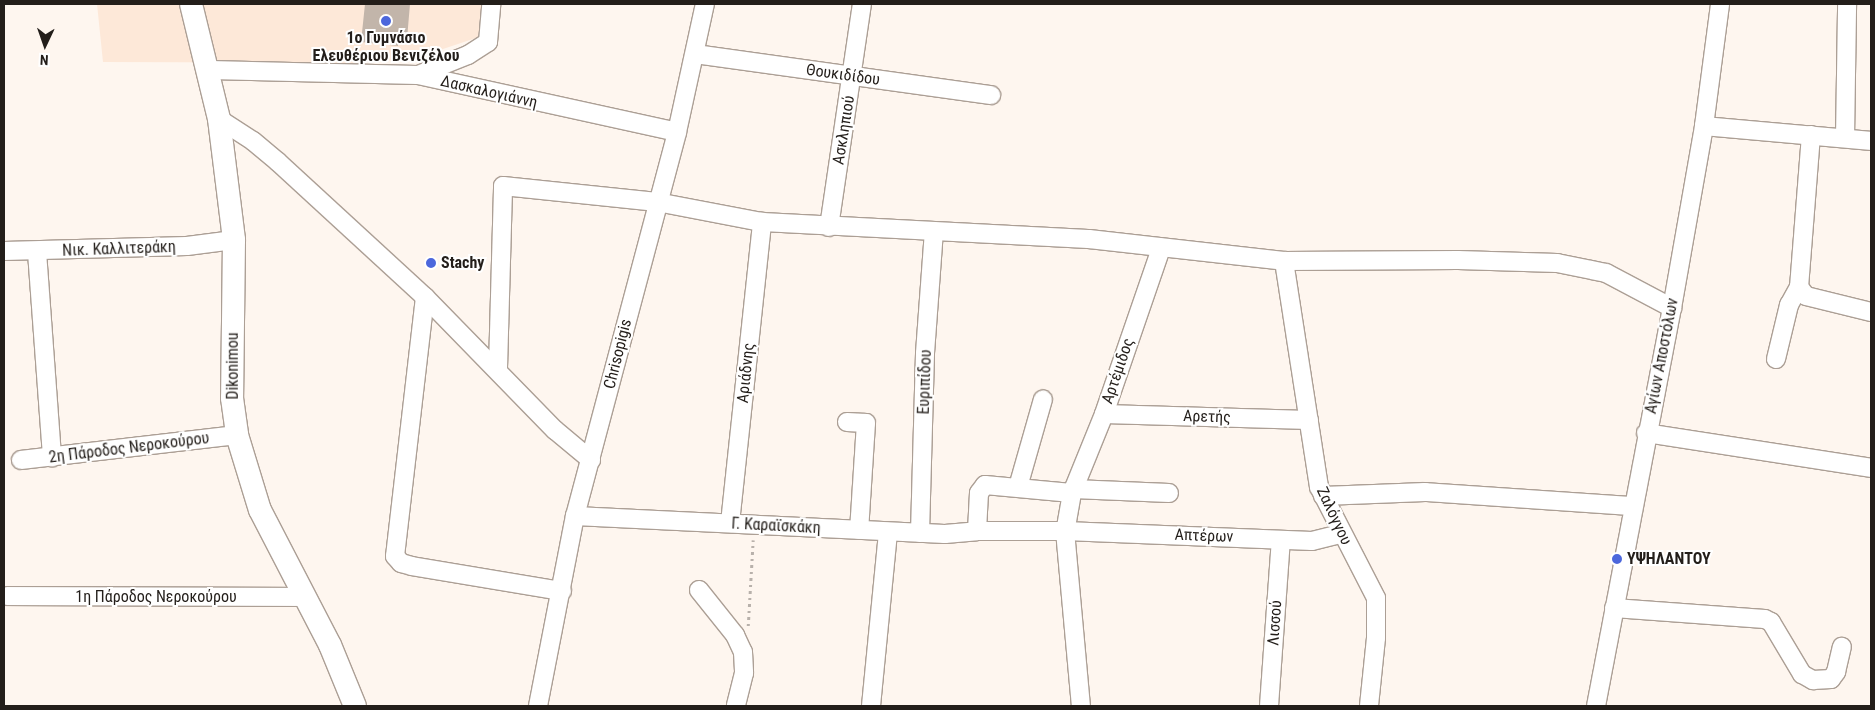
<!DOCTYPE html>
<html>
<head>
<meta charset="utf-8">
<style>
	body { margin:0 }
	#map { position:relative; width:1875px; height:710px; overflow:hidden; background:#fef6ef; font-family:"Roboto Condensed",sans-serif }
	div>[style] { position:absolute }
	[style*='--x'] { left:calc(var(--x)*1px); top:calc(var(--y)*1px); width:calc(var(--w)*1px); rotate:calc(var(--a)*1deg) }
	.built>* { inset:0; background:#fde8d8 }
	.building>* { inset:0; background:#c2b5aa }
	.path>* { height:2.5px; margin-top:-1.25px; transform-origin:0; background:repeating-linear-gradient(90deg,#b8b1ab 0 2.5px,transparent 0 6.5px) }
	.roads { filter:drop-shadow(1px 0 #ac9f95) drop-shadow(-1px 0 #ac9f95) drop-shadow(0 1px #ac9f95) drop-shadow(0 -1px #ac9f95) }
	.minor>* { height:18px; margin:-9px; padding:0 9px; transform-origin:9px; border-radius:9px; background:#fff }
	.major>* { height:22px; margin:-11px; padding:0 11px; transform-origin:11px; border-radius:11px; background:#fff }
	.dots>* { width:14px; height:14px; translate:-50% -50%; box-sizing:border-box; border:2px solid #fff; border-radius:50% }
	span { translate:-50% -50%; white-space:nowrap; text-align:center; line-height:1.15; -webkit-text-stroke:4px #fff; paint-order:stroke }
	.poi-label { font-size:16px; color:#231e1a; font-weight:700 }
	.left { translate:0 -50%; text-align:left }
	.street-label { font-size:16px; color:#231e1a }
	.frame { position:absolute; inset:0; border:5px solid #231e1a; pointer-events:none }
	.north { position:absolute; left:20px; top:20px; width:50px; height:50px; -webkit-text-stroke:4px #fff; paint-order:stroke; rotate:183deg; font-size:14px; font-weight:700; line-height:20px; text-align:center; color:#231e1a }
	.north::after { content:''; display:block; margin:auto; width:18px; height:22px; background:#231e1a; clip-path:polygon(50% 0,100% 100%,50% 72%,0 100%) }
</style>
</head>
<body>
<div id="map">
	<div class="built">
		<i style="clip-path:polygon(97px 4px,486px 4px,485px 35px,413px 59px,350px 63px,103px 62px)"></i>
	</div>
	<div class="building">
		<i style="clip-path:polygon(365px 4px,410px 4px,407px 39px,399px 38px,398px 46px,361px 42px)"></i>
	</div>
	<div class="path">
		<i style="--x:748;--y:626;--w:86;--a:-86.7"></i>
	</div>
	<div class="roads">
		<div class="minor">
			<i style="--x:695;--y:54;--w:299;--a:7.9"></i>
			<i style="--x:209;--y:70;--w:209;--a:1.4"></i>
			<i style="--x:418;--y:75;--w:265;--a:12.4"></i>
			<i style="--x:418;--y:75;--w:54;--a:-21.8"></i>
			<i style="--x:468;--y:55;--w:24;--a:-33"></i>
			<i style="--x:488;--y:42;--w:38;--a:-85"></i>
			<i style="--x:219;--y:119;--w:40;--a:32.9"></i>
			<i style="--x:253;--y:141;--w:33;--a:40"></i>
			<i style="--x:278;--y:162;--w:200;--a:42.6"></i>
			<i style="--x:425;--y:297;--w:186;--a:45.7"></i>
			<i style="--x:555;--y:430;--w:47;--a:39.8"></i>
			<i style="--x:1704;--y:126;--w:168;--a:5.1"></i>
			<i style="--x:1811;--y:135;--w:152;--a:94.5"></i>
			<i style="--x:1799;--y:287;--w:11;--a:52"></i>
			<i style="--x:1806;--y:296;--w:67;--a:13.8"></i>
			<i style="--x:1845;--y:138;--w:134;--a:-89.1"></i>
			<i style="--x:829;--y:227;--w:225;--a:-81.6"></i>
			<i style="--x:4;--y:251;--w:183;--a:-1.6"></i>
			<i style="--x:187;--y:246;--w:47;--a:-7.3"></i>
			<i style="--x:37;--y:252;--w:206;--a:85.8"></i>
			<i style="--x:1284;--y:261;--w:229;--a:81.2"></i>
			<i style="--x:1319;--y:487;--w:125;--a:62.8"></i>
			<i style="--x:1376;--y:598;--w:40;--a:90"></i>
			<i style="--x:1376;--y:638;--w:68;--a:95.9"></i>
			<i style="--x:425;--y:297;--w:261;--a:96.6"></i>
			<i style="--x:395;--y:556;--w:9;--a:49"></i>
			<i style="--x:401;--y:563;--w:11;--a:15"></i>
			<i style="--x:412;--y:566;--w:152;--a:9.5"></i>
			<i style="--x:1776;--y:359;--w:56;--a:-76.5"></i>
			<i style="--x:1789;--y:305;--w:21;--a:-61"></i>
			<i style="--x:498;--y:368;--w:182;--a:-88.4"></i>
			<i style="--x:503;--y:186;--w:155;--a:5.9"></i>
			<i style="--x:657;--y:202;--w:107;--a:10.8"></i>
			<i style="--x:762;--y:222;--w:327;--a:3"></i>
			<i style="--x:1089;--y:239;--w:196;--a:6.4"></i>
			<i style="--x:1284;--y:261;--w:174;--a:-0.3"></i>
			<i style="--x:1458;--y:260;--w:99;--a:1.7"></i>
			<i style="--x:1557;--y:263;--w:50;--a:11.5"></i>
			<i style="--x:1606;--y:273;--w:75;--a:27.9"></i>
			<i style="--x:1104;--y:414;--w:205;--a:1.7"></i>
			<i style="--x:847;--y:422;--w:19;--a:3"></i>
			<i style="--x:866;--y:423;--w:107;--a:93.7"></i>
			<i style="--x:1646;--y:433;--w:228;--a:8.8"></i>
			<i style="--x:21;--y:460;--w:217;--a:-6.6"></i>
			<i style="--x:1018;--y:487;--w:91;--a:-74.1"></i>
			<i style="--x:1073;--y:489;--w:96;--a:2.4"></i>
			<i style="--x:1072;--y:493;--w:85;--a:-67.9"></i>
			<i style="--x:1104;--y:414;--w:176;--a:-71"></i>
			<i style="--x:1323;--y:496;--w:102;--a:-2.2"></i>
			<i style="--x:1425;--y:492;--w:208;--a:3.9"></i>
			<i style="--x:575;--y:516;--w:370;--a:2.8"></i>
			<i style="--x:945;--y:534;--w:32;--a:-5"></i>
			<i style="--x:977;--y:531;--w:38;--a:-87"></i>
			<i style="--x:979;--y:493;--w:10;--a:-53"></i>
			<i style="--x:985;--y:485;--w:87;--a:5.3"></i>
			<i style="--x:1072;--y:493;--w:39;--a:100"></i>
			<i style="--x:1065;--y:531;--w:176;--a:84.8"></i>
			<i style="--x:730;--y:523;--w:303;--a:-83.9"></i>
			<i style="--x:977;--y:531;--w:88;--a:0"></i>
			<i style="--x:1065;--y:531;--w:247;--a:2.3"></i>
			<i style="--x:1312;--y:541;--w:30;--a:-14"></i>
			<i style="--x:920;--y:533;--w:180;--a:-88.4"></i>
			<i style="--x:925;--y:353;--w:122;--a:-85.8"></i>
			<i style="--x:699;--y:590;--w:58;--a:51.3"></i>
			<i style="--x:735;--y:635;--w:19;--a:65"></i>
			<i style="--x:743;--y:652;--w:21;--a:87"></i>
			<i style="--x:744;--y:673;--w:34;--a:104"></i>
			<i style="--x:7;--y:596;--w:298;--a:0.2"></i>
			<i style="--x:1614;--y:608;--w:151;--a:4.2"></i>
			<i style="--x:1765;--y:619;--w:7;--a:27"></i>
			<i style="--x:1771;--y:622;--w:61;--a:59.2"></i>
			<i style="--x:1802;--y:674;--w:13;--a:29"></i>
			<i style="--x:1813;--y:680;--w:18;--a:-3"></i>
			<i style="--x:1831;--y:679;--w:9;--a:-54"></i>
			<i style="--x:1836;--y:672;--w:26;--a:-77"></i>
			<i style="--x:538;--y:706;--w:194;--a:-79"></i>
			<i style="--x:575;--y:516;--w:397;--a:-75.1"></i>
			<i style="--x:677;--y:132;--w:131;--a:-77.7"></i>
			<i style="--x:871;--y:706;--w:175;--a:-84.4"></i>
			<i style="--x:1269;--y:706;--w:166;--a:-85.9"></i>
			<i style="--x:1596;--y:706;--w:405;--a:-79.2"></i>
			<i style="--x:1672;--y:308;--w:185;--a:-80"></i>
			<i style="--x:1704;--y:126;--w:123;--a:-82.5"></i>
		</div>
		<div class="major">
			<i style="--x:191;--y:4;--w:118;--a:76.3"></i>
			<i style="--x:219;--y:119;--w:122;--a:82.9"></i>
			<i style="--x:234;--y:240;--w:158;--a:90.7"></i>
			<i style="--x:232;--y:398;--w:37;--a:82"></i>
			<i style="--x:237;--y:435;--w:78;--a:73"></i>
			<i style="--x:260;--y:510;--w:152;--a:62.6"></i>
			<i style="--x:330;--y:645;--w:66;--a:67.7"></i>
		</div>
	</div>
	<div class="dots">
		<i style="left:386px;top:21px;background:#4c67dc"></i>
		<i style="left:431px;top:263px;background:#4c67dc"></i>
		<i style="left:1617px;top:559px;background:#4c67dc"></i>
	</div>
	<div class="poi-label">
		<span style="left:386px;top:47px">1ο Γυμνάσιο<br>Ελευθέριου Βενιζέλου</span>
		<span class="left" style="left:441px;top:263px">Stachy</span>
		<span class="left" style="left:1627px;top:559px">ΥΨΗΛΑΝΤΟΥ</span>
	</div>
	<div class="street-label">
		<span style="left:843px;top:75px;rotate:8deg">Θουκιδίδου</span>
		<span style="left:489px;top:92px;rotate:13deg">Δασκαλογιάννη</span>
		<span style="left:844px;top:130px;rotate:-81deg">Ασκληπιού</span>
		<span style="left:119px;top:249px;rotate:-2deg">Νικ. Καλλιτεράκη</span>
		<span style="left:618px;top:354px;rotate:-76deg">Chrisopigis</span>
		<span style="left:1662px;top:356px;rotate:-79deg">Αγίων Αποστόλων</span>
		<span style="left:233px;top:366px;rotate:-90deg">Dikonimou</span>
		<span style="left:1118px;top:371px;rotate:-71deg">Αρτέμιδος</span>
		<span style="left:746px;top:373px;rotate:-84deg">Αριάδνης</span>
		<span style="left:925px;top:382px;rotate:-88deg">Ευριπίδου</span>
		<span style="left:1207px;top:417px;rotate:2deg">Αρετής</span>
		<span style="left:129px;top:448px;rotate:-7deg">2η Πάροδος Νεροκούρου</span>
		<span style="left:1334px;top:516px;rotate:65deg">Ζαλόγγου</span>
		<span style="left:776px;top:526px;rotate:3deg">Γ. Καραϊσκάκη</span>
		<span style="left:1204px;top:536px;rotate:2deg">Απτέρων</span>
		<span style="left:156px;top:597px">1η Πάροδος Νεροκούρου</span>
		<span style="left:1275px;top:623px;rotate:-86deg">Λισσού</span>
	</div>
	<div class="frame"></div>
	<div class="north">N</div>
</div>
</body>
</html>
